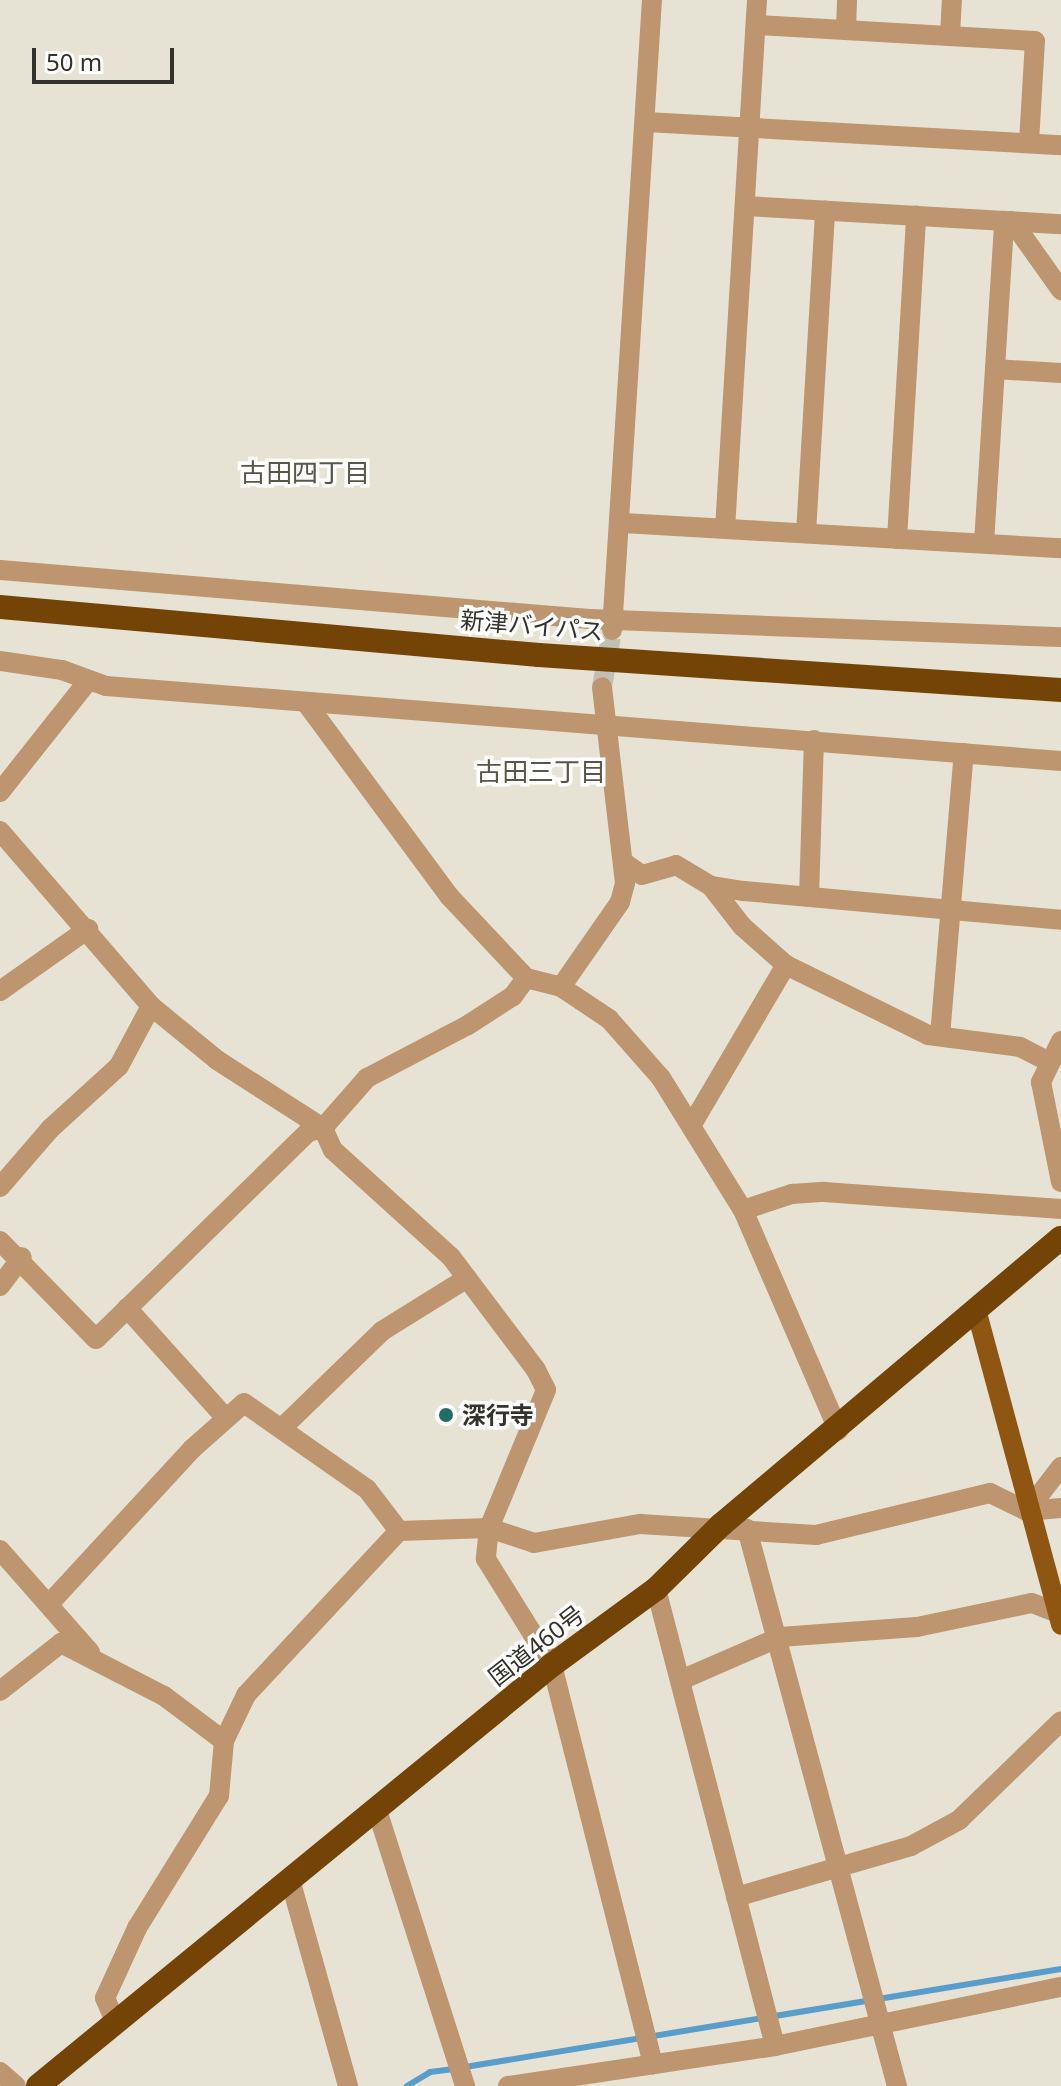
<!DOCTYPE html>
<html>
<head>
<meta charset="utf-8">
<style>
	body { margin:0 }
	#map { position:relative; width:1061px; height:2086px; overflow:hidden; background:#e6e3d4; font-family:"Noto Sans","Noto Sans JP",sans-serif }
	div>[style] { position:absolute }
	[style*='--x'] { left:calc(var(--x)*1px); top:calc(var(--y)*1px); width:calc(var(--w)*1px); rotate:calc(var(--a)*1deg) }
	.stream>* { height:6px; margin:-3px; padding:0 3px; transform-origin:3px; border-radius:3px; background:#599dcb }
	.minor-tunnel>* { height:20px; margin-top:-10px; transform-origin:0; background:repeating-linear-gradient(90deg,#c2c0b2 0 20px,transparent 0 30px) }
	.minor>* { height:20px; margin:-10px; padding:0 10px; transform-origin:10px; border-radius:10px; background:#bd956f }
	.major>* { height:20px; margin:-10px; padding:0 10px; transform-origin:10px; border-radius:10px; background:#8f5611 }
	.highway>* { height:24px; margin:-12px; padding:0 12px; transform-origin:12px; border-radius:12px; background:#744407 }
	.dots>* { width:22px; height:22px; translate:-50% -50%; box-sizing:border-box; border:4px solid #fff; border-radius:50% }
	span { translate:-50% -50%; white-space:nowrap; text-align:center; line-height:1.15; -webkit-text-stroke:7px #fff; paint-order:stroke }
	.street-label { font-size:24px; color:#33322c }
	.poi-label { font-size:24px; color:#33322c; font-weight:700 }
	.left { translate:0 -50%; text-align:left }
	.neighbourhood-label { font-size:26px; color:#59574a }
	.scale { position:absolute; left:32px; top:48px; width:142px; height:36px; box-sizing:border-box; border:4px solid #33322c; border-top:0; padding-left:10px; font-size:24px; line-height:28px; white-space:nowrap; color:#33322c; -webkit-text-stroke:6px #fff; paint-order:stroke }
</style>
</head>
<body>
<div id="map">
	<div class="stream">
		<i style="--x:465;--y:2067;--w:604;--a:-9.34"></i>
		<i style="--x:407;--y:2086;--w:27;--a:-31"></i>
		<i style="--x:430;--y:2072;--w:24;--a:-7"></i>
	</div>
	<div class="minor-tunnel">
		<i style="--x:602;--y:687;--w:58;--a:-80"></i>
	</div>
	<div class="minor">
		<i style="--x:756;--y:25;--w:279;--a:3.3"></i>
		<i style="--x:1035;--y:41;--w:102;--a:93.4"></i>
		<i style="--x:846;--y:30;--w:30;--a:-88"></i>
		<i style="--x:950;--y:36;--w:36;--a:-87"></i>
		<i style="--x:646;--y:122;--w:416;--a:3.2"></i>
		<i style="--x:745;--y:206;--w:317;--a:3.3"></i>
		<i style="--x:1012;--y:221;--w:85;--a:54.6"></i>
		<i style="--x:995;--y:369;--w:66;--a:3.5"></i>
		<i style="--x:623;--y:523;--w:439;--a:3.3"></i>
		<i style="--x:725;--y:529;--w:530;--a:-86.54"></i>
		<i style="--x:806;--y:533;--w:323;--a:-86.6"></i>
		<i style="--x:897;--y:539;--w:324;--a:-86.6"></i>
		<i style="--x:984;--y:543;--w:323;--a:-86.4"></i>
		<i style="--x:0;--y:570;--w:591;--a:4.76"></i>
		<i style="--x:589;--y:619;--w:472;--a:2.2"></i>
		<i style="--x:612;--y:630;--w:631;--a:-86.37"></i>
		<i style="--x:0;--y:661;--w:63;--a:8.3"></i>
		<i style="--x:62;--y:670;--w:47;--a:20"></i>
		<i style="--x:106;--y:686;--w:958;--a:4.49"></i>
		<i style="--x:307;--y:704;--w:240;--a:53.5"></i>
		<i style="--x:450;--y:897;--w:111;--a:46.8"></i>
		<i style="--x:526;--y:978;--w:36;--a:14"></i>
		<i style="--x:561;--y:987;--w:58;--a:33.7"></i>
		<i style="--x:609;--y:1019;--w:79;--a:48.6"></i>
		<i style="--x:661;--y:1078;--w:155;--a:58.2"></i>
		<i style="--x:743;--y:1210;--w:240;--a:66.6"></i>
		<i style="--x:0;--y:792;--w:142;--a:-51.6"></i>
		<i style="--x:0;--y:831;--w:231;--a:49.2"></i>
		<i style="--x:151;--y:1006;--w:85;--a:39.3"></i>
		<i style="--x:217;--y:1060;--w:126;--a:32.7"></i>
		<i style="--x:323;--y:1128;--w:24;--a:66"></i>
		<i style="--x:333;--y:1150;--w:159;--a:42.2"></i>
		<i style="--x:451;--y:1257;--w:141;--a:53"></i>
		<i style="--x:536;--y:1370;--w:22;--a:63"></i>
		<i style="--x:546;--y:1390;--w:149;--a:112.4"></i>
		<i style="--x:489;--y:1528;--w:31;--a:96"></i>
		<i style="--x:486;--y:1559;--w:125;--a:58.1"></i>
		<i style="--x:552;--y:1665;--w:412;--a:75.8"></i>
		<i style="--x:626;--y:864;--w:19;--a:35"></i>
		<i style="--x:642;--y:875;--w:35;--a:-16"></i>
		<i style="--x:676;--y:865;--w:41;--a:31"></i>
		<i style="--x:711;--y:886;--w:33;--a:9"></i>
		<i style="--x:744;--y:891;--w:318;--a:5.2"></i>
		<i style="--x:711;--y:886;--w:51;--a:52.2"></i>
		<i style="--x:742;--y:926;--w:59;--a:41.6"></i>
		<i style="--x:786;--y:965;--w:158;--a:26.2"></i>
		<i style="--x:928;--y:1035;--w:93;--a:7.4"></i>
		<i style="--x:1020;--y:1047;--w:30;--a:27"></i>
		<i style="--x:809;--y:897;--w:157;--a:-88.2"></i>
		<i style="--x:561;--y:987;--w:103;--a:-55.2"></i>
		<i style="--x:620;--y:902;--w:20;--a:-75"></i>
		<i style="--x:625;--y:883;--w:197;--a:-96.7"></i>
		<i style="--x:0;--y:991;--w:108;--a:-35.2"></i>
		<i style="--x:940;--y:1036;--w:284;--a:-85.2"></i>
		<i style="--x:1061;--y:1041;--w:46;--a:116"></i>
		<i style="--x:1041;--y:1082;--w:102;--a:78.7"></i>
		<i style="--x:691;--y:1126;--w:187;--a:-59.5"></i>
		<i style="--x:0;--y:1187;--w:77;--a:-49.2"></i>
		<i style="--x:50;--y:1129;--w:93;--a:-42.4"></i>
		<i style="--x:119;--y:1066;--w:68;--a:-61.9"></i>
		<i style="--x:743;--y:1210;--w:52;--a:-18.1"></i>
		<i style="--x:792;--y:1194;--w:32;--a:-4"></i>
		<i style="--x:824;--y:1192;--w:238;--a:4.1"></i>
		<i style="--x:0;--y:1241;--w:137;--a:45.6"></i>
		<i style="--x:96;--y:1339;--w:296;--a:-44.3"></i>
		<i style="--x:308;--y:1132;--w:16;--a:-15"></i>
		<i style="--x:323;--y:1128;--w:67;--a:-48.7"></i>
		<i style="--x:367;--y:1078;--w:114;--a:-27.7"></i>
		<i style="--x:468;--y:1025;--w:54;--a:-32.8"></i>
		<i style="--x:513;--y:996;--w:22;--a:-54"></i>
		<i style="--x:0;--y:1286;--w:36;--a:-53"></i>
		<i style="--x:127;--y:1308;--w:145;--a:48.1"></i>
		<i style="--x:283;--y:1427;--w:138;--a:-44.1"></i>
		<i style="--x:382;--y:1331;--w:100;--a:-31.9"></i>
		<i style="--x:1027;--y:1511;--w:56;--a:-52.3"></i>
		<i style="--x:747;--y:1529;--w:577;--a:74.93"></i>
		<i style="--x:0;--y:1550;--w:136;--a:48.6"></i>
		<i style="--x:656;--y:1589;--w:472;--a:75.4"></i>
		<i style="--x:49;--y:1604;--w:211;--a:-47.3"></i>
		<i style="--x:192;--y:1449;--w:69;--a:-41.5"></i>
		<i style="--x:244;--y:1403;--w:150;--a:35"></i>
		<i style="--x:367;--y:1489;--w:53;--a:52.7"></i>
		<i style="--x:681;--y:1680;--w:108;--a:-23.5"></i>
		<i style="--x:780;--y:1637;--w:137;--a:-4.2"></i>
		<i style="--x:917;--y:1627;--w:117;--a:-11.8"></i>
		<i style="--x:1032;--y:1603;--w:31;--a:21"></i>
		<i style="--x:0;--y:1691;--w:78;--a:-38.2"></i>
		<i style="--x:61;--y:1643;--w:116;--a:27.2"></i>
		<i style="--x:164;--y:1696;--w:75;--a:36.9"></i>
		<i style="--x:377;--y:1810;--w:290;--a:72.3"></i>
		<i style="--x:291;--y:1883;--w:211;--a:74.3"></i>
		<i style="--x:736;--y:1897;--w:182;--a:-16.2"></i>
		<i style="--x:911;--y:1846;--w:55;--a:-28.4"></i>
		<i style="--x:959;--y:1820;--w:142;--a:-44.1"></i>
		<i style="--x:114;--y:2019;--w:23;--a:-113"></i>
		<i style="--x:105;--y:1998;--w:77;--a:-65.4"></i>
		<i style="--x:137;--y:1928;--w:155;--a:-58.2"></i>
		<i style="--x:219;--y:1796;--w:55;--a:-84.8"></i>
		<i style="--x:224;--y:1741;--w:51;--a:-64.4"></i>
		<i style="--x:246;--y:1695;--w:224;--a:-47"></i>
		<i style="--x:399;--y:1531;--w:90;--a:-1.9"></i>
		<i style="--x:489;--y:1528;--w:47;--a:18.4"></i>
		<i style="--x:534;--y:1543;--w:108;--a:-10.2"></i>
		<i style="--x:640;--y:1524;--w:176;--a:3.6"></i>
		<i style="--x:816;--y:1535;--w:179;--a:-13.6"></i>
		<i style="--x:990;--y:1493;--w:41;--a:25.9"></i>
		<i style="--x:1027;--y:1511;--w:34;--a:-5"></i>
		<i style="--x:0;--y:2072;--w:21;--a:41"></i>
		<i style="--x:508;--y:2086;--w:270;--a:-8.5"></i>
		<i style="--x:775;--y:2046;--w:292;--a:-11.7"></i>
	</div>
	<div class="major">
		<i style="--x:977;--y:1313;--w:323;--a:74.9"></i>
	</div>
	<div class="highway">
		<i style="--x:0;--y:607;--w:541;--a:5.09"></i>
		<i style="--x:539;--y:655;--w:523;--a:3.84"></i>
		<i style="--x:38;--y:2086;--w:664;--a:-39.32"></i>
		<i style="--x:552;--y:1665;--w:129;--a:-36.2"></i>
		<i style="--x:656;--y:1589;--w:91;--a:-44.6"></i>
		<i style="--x:721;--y:1525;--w:445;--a:-40.2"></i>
	</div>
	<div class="dots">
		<i style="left:446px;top:1415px;background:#246d65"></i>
	</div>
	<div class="street-label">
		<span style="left:532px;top:625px;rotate:5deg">新津バイパス</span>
		<span style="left:536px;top:1645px;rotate:-38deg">国道460号</span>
	</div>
	<div class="poi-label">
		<span class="left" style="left:462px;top:1415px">深行寺</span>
	</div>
	<div class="neighbourhood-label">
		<span style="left:305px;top:473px">古田四丁目</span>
		<span style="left:541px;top:772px">古田三丁目</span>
	</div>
	<div class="scale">50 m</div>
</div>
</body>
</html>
